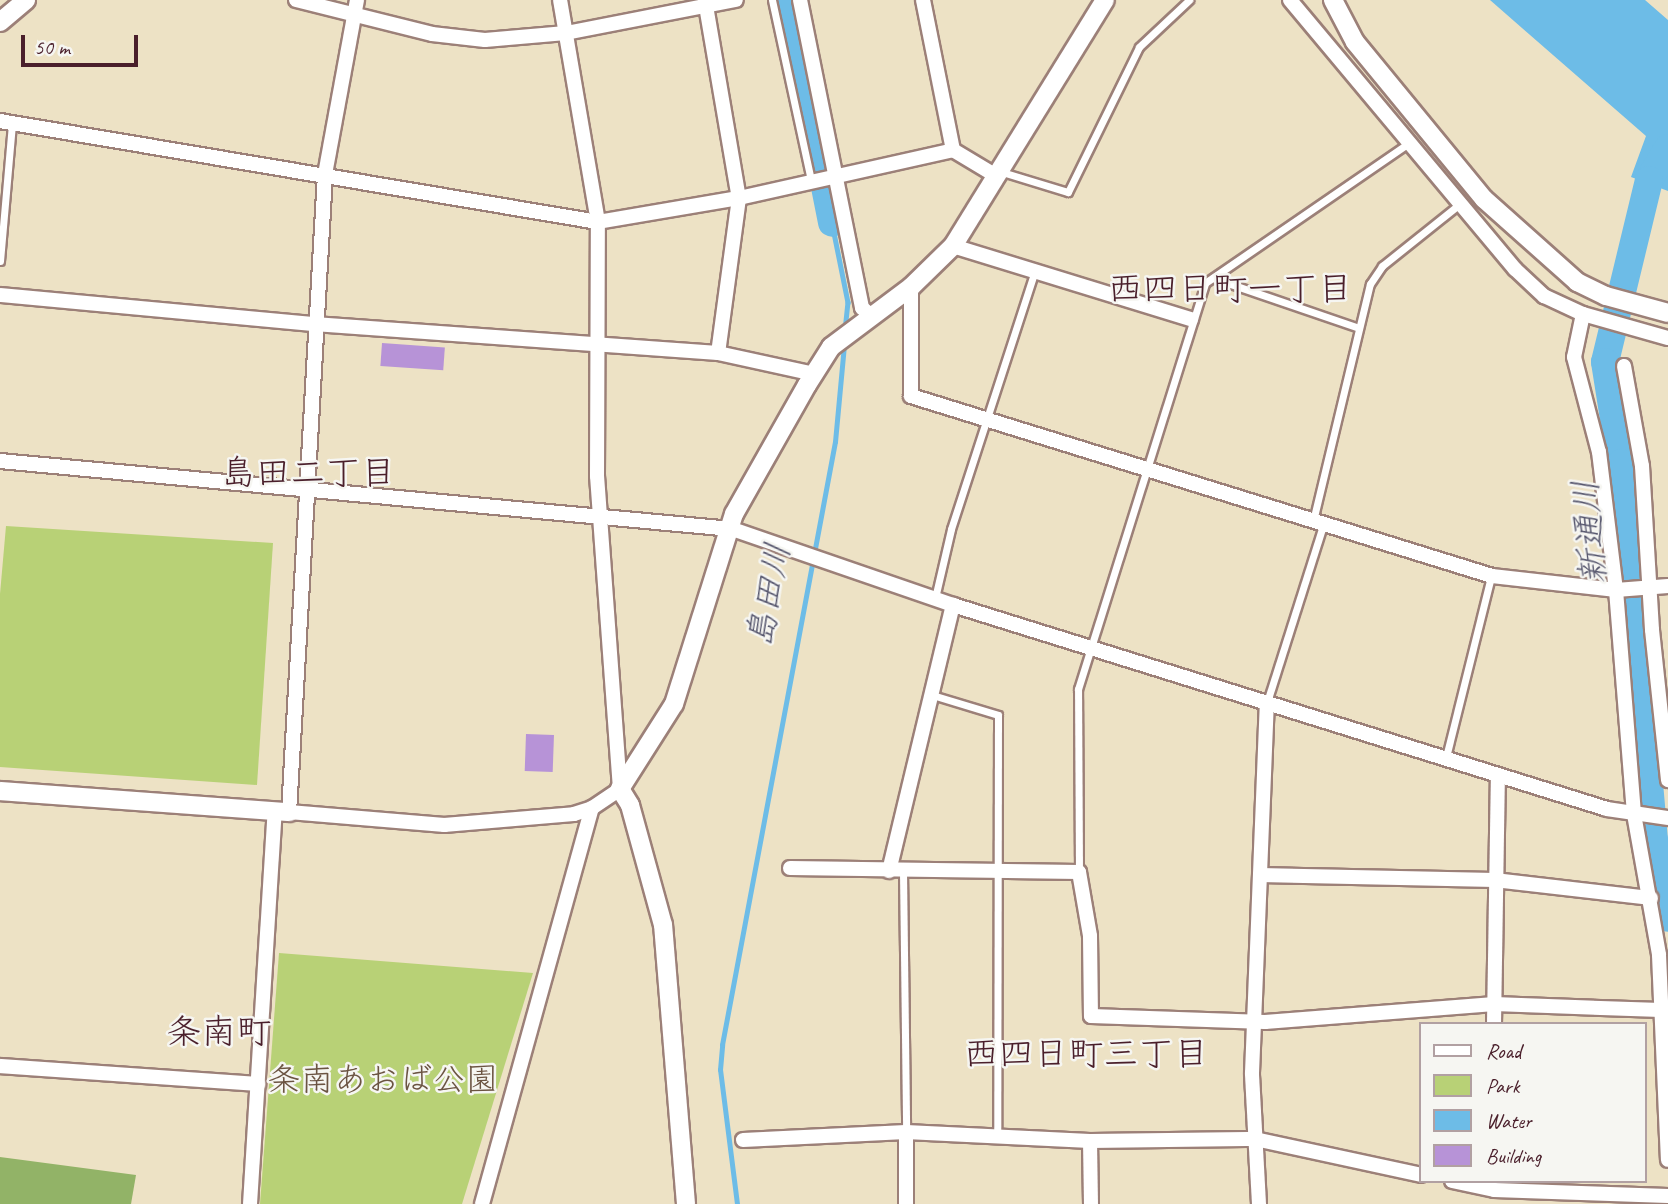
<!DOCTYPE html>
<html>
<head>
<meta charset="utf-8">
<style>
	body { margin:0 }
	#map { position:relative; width:1668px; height:1204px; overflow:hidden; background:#ede2c5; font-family:Caveat,"Klee One",sans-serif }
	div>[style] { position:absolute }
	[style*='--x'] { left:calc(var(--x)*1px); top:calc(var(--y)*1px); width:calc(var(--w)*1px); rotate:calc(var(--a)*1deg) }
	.green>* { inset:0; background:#b8d176 }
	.forest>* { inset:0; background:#92b367 }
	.water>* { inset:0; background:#6dbce7 }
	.stream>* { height:4.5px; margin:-2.25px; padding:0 2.25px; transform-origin:2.25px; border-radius:2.25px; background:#6dbce7 }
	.river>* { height:28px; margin:-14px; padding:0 14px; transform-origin:14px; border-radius:14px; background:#6dbce7 }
	.building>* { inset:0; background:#b793d7; transform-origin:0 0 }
	.roads { filter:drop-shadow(2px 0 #9c8078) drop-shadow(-2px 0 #9c8078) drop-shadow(0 2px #9c8078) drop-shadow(0 -2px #9c8078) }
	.service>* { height:7px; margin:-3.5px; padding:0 3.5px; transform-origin:3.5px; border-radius:3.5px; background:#fff }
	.minor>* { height:14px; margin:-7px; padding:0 7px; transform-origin:7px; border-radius:7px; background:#fff }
	.tertiary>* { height:18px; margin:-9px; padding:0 9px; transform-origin:9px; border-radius:9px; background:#fff }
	span { translate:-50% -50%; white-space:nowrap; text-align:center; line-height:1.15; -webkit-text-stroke:5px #f6f6f2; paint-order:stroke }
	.park-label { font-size:33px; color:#6b5442 }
	.neighbourhood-label { font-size:35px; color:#4a1f2b }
	.water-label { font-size:35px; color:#56566d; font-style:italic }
	.legend { position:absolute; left:1419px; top:1022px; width:228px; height:161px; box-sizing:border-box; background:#f6f6f2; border:2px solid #b1a0a2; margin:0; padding:9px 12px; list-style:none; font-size:21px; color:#4a1f2b }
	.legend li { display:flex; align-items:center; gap:14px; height:35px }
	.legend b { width:35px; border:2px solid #b1a0a2 }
	.scale { position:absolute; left:21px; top:35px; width:117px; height:32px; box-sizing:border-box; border:4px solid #4a1f2b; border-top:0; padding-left:9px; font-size:21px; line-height:24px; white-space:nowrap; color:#4a1f2b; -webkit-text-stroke:5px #f6f6f2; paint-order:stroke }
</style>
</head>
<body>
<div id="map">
	<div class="green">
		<i style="clip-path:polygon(6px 526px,273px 543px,257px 785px,0 767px,0 594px)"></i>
		<i style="clip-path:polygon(279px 953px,533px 973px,462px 1204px,260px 1204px)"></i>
	</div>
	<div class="forest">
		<i style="clip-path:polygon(0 1157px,136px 1175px,131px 1204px,0 1204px)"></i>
	</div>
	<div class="water">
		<i style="clip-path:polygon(1490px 0,1645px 0,1668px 20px,1668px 191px,1631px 177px,1646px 136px)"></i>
	</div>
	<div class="stream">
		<i style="--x:832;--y:223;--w:81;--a:78.6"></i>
		<i style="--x:848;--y:302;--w:28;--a:96"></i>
		<i style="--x:737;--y:1204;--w:135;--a:-97.2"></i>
		<i style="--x:720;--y:1070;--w:25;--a:-85"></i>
		<i style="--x:722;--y:1045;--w:613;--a:-79.39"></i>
		<i style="--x:835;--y:442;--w:97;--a:-84.7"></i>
	</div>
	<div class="river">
		<i style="--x:788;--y:0;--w:227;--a:78.8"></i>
		<i style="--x:1668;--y:148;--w:37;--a:121"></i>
		<i style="--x:1649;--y:180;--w:187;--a:103.6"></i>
		<i style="--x:1605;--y:362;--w:102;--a:81"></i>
		<i style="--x:1621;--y:463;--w:378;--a:85"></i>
		<i style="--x:1654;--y:840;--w:79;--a:79.8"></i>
	</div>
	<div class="building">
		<i style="left:382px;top:343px;width:63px;height:23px;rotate:4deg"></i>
		<i style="left:526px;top:734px;width:28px;height:37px;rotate:2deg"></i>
	</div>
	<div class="roads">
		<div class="service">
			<i style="--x:772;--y:0;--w:185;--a:77.8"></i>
			<i style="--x:1002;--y:172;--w:69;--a:16.9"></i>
			<i style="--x:1068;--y:192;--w:161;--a:-63.9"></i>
			<i style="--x:1139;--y:47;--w:69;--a:-43.2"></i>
			<i style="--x:0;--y:261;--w:139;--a:-85"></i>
			<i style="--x:1213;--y:278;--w:154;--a:18.9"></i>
			<i style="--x:1313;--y:521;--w:244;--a:-76.5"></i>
			<i style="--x:1370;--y:284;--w:22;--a:-56"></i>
			<i style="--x:1382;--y:266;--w:101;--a:-38.6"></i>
			<i style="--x:935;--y:598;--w:71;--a:-76.9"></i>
			<i style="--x:951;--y:529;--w:271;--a:-72"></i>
			<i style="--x:929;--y:694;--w:72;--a:16.9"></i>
			<i style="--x:998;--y:715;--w:421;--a:90.1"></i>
			<i style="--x:1267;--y:702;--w:186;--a:-72.4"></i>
			<i style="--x:1446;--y:757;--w:187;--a:-76"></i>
			<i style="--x:903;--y:871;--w:261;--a:89.3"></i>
			<i style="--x:1079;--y:872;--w:183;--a:-90.3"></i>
			<i style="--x:1078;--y:689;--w:425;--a:-72.6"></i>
			<i style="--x:1205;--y:283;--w:247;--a:-34.5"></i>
		</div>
		<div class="minor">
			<i style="--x:296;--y:0;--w:140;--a:14"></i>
			<i style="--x:432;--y:34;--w:53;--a:6.5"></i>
			<i style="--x:485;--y:40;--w:81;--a:-4.9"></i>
			<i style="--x:566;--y:33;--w:173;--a:-11"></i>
			<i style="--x:357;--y:0;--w:178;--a:100.4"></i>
			<i style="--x:325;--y:175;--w:638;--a:93.23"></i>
			<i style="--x:289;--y:812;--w:156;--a:4.8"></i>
			<i style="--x:444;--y:825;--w:130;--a:-4.8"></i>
			<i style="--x:574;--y:814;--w:19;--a:-18"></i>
			<i style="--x:592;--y:808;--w:34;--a:-34"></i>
			<i style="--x:620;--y:789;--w:314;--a:-94.2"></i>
			<i style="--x:597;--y:476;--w:254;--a:-89.8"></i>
			<i style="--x:598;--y:222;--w:225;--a:-99.7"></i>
			<i style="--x:705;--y:0;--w:201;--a:80.3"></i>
			<i style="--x:739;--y:198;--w:156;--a:97.7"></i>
			<i style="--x:800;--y:0;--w:314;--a:78.6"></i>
			<i style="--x:862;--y:308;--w:13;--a:39"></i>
			<i style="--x:923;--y:0;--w:153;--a:78.7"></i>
			<i style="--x:1290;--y:0;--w:351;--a:50.1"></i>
			<i style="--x:1515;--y:269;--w:40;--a:43"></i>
			<i style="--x:1544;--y:296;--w:43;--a:24.8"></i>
			<i style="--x:1583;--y:314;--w:88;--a:15.8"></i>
			<i style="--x:0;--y:121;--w:606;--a:9.59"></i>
			<i style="--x:598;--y:222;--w:143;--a:-9.7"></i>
			<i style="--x:739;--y:198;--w:219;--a:-12.6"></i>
			<i style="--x:953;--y:150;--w:52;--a:31"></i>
			<i style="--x:953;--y:246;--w:249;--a:17.1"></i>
			<i style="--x:911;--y:287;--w:109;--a:90"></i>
			<i style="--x:911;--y:396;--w:608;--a:17.21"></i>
			<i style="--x:1492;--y:576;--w:125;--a:6.4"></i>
			<i style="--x:1616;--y:590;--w:52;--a:-4.4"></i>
			<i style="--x:0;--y:295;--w:315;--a:5.3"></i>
			<i style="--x:314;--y:324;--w:405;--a:4.1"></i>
			<i style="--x:718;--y:353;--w:98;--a:12.3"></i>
			<i style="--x:1583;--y:314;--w:44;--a:101.8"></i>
			<i style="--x:1574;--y:357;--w:98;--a:75.3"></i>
			<i style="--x:1599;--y:452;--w:139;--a:83"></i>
			<i style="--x:1616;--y:590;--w:225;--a:85.4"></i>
			<i style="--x:1634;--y:814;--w:143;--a:79.9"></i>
			<i style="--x:1659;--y:955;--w:205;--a:87.5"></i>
			<i style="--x:1624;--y:366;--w:102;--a:79.8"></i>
			<i style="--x:1642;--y:466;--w:164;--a:86.5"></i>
			<i style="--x:1652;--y:630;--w:151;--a:83.9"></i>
			<i style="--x:0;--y:461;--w:735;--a:5.31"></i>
			<i style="--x:732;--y:529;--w:234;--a:19"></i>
			<i style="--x:953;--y:605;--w:685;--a:17.32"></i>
			<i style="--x:1607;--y:809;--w:62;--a:8.4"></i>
			<i style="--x:790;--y:868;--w:289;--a:0.8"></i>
			<i style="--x:1079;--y:872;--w:65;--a:80.2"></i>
			<i style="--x:1090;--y:936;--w:80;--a:89.3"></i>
			<i style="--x:1091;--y:1016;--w:174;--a:2"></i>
			<i style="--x:1265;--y:1022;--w:230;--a:-4.5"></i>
			<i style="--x:1494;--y:1004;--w:167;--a:2.1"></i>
			<i style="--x:889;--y:871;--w:274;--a:-76.5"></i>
			<i style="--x:1260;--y:875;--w:235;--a:1.2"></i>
			<i style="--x:1495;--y:880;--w:157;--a:6.6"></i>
			<i style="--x:1494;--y:1024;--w:249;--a:-89.1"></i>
			<i style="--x:0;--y:1066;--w:259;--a:4"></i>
			<i style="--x:743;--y:1140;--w:163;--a:-2.8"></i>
			<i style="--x:906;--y:1132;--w:184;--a:2.8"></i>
			<i style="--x:1090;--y:1141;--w:165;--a:-0.7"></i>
			<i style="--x:1255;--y:1139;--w:170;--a:12.2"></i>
			<i style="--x:1090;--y:1141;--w:63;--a:89.1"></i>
			<i style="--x:1452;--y:1181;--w:43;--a:12.1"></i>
			<i style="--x:1494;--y:1190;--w:174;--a:2"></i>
			<i style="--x:250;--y:1204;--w:394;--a:-86.4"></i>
			<i style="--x:482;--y:1204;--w:411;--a:-74.5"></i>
			<i style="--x:906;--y:1204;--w:72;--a:-90"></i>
			<i style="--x:1259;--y:1204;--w:131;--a:-93.1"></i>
			<i style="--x:1252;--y:1073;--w:370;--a:-87.7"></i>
		</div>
		<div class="tertiary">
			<i style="--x:1333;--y:0;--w:47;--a:62.4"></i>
			<i style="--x:1355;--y:42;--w:203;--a:50.6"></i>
			<i style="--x:1484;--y:199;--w:125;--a:41.7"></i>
			<i style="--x:1577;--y:282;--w:32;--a:26"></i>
			<i style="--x:1606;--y:296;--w:64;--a:15.3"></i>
			<i style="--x:0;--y:22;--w:34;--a:-40"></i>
			<i style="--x:0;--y:791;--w:290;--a:4.2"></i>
			<i style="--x:686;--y:1204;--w:280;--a:-94.7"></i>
			<i style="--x:663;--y:925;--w:124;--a:-105.4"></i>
			<i style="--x:630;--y:805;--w:19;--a:-122"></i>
			<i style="--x:620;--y:789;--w:101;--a:-57.6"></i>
			<i style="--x:674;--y:704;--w:199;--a:-72.5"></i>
			<i style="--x:734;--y:514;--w:148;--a:-60.5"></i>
			<i style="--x:807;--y:385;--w:45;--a:-57.7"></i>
			<i style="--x:831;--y:347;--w:100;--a:-36.9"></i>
			<i style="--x:911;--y:287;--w:59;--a:-44.3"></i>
			<i style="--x:953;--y:246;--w:289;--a:-58.3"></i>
		</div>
	</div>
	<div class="park-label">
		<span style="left:383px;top:1080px">条南あおば公園</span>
	</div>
	<div class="neighbourhood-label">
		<span style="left:1230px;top:289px">西四日町一丁目</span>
		<span style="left:308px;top:473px">島田二丁目</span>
		<span style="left:219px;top:1032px">条南町</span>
		<span style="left:1086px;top:1054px">西四日町三丁目</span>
	</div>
	<div class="water-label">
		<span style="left:1590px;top:532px;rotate:-95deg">新通川</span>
		<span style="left:769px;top:595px;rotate:-79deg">島田川</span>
	</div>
	<ul class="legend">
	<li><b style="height:9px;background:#fff"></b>Road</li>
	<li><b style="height:19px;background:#b8d176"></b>Park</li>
	<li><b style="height:19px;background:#6dbce7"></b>Water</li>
	<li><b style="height:19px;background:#b793d7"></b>Building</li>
	</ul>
	<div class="scale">50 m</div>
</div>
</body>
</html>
